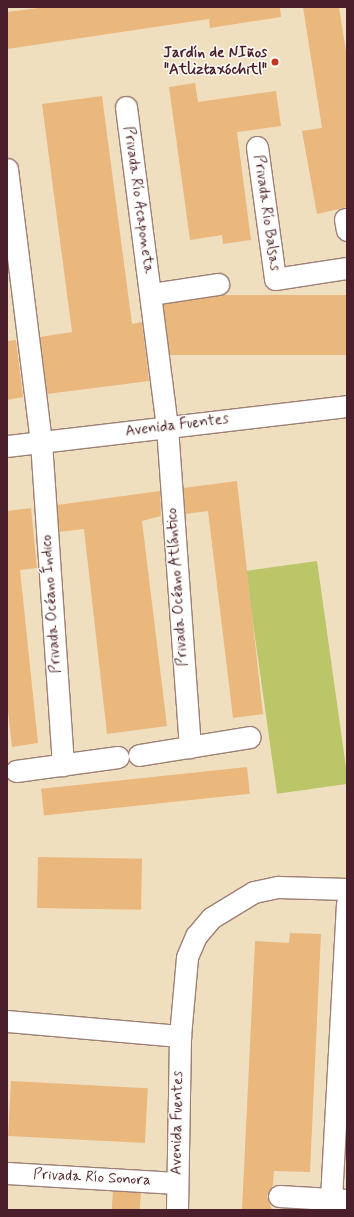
<!DOCTYPE html>
<html>
<head>
<meta charset="utf-8">
<style>
	body { margin:0 }
	#map { position:relative; width:354px; height:1217px; overflow:hidden; background:#f0dfbf; font-family:Mynerve,sans-serif }
	div>[style] { position:absolute }
	[style*='--x'] { left:calc(var(--x)*1px); top:calc(var(--y)*1px); width:calc(var(--w)*1px); rotate:calc(var(--a)*1deg) }
	.green>* { inset:0; background:#bac668; transform-origin:0 0 }
	.building>* { inset:0; background:#eab77d; transform-origin:0 0 }
	.roads { filter:drop-shadow(1px 0 #9d7f75) drop-shadow(-1px 0 #9d7f75) drop-shadow(0 1px #9d7f75) drop-shadow(0 -1px #9d7f75) }
	.street>* { height:21px; margin:-10.5px; padding:0 10.5px; transform-origin:10.5px; border-radius:10.5px; background:#fff }
	.dots>* { width:11px; height:11px; translate:-50% -50%; box-sizing:border-box; border:2px solid #fdfcf7; border-radius:50% }
	span { translate:-50% -50%; white-space:nowrap; text-align:center; line-height:1.15; -webkit-text-stroke:3px #fdfcf7; paint-order:stroke }
	.poi-label { font-size:15px; color:#4a1f2b; font-weight:700 }
	.right { translate:-100% -50%; text-align:right }
	.street-label { font-size:15px; color:#4a1f2b }
	.frame { position:absolute; inset:0; border:8px solid #4a1f2b; pointer-events:none }
</style>
</head>
<body>
<div id="map">
	<div class="green">
		<i style="left:317px;top:561px;width:225px;height:72px;rotate:82deg"></i>
	</div>
	<div class="building">
		<i style="clip-path:polygon(46px 7px,280px 7px,281px 17px,210px 28px,209px 19px,7px 49px,7px 12px)"></i>
		<i style="clip-path:polygon(303px 7px,339px 7px,347px 58px,347px 207px,317px 214px,302px 131px,322px 128px)"></i>
		<i style="clip-path:polygon(195px 83px,198px 102px,276px 91px,281px 126px,237px 132px,251px 240px,223px 244px,222px 235px,190px 240px,169px 87px)"></i>
		<i style="clip-path:polygon(102px 96px,132px 324px,142px 322px,149px 381px,47px 394px,40px 337px,72px 332px,42px 104px)"></i>
		<i style="left:347px;top:295px;width:60px;height:184px;rotate:90deg"></i>
		<i style="clip-path:polygon(16px 340px,23px 397px,7px 400px,7px 341px)"></i>
		<i style="clip-path:polygon(237px 481px,263px 714px,233px 718px,208px 511px,185px 514px,183px 488px)"></i>
		<i style="clip-path:polygon(160px 491px,161px 516px,142px 521px,167px 726px,107px 734px,84px 529px,59px 532px,57px 505px)"></i>
		<i style="clip-path:polygon(31px 508px,37px 568px,20px 570px,38px 743px,12px 747px,7px 702px,7px 511px)"></i>
		<i style="left:247px;top:767px;width:27px;height:207px;rotate:84deg"></i>
		<i style="left:38px;top:857px;width:104px;height:51px;rotate:1deg"></i>
		<i style="clip-path:polygon(290px 933px,321px 934px,310px 1172px,274px 1171px,273px 1185px,267px 1196px,272px 1210px,242px 1210px,255px 941px,289px 943px)"></i>
		<i style="left:11px;top:1081px;width:137px;height:55px;rotate:3deg"></i>
		<i style="left:113px;top:1191px;width:28px;height:19px;rotate:4deg"></i>
	</div>
	<div class="roads">
		<div class="street">
			<i style="--x:126;--y:107;--w:323;--a:82.7"></i>
			<i style="--x:167;--y:427;--w:321;--a:85.9"></i>
			<i style="--x:257;--y:147;--w:133;--a:82.2"></i>
			<i style="--x:275;--y:279;--w:73;--a:-8.7"></i>
			<i style="--x:7;--y:169;--w:275;--a:82.9"></i>
			<i style="--x:41;--y:442;--w:324;--a:86.1"></i>
			<i style="--x:345;--y:219;--w:11;--a:80"></i>
			<i style="--x:151;--y:294;--w:68;--a:-8.5"></i>
			<i style="--x:7;--y:446;--w:342;--a:-6.7"></i>
			<i style="--x:139;--y:755;--w:112;--a:-9.2"></i>
			<i style="--x:16;--y:771;--w:103;--a:-7.8"></i>
			<i style="--x:7;--y:1021;--w:174;--a:5"></i>
			<i style="--x:7;--y:1173;--w:170;--a:3.4"></i>
			<i style="--x:279;--y:1196;--w:68;--a:3.4"></i>
			<i style="--x:331;--y:1199;--w:296;--a:-86.9"></i>
			<i style="--x:177;--y:1210;--w:174;--a:-89"></i>
			<i style="--x:180;--y:1036;--w:79;--a:-84.9"></i>
			<i style="--x:187;--y:957;--w:23;--a:-67"></i>
			<i style="--x:196;--y:936;--w:23;--a:-50"></i>
			<i style="--x:211;--y:918;--w:50;--a:-31.2"></i>
			<i style="--x:254;--y:892;--w:25;--a:-12"></i>
			<i style="--x:278;--y:887;--w:69;--a:1.7"></i>
		</div>
	</div>
	<div class="dots">
		<i style="left:275px;top:62px;background:#c8321e"></i>
	</div>
	<div class="poi-label">
		<span class="right" style="left:267px;top:62px">Jardín de NIños<br>"Atliztaxóchitl"</span>
	</div>
	<div class="street-label">
		<span style="left:138px;top:200px;rotate:82deg">Privada Río Acaponeta</span>
		<span style="left:266px;top:213px;rotate:82deg">Privada Río Balsas</span>
		<span style="left:177px;top:426px;rotate:-7deg">Avenida Fuentes</span>
		<span style="left:178px;top:587px;rotate:-94deg">Privada Océano Atlántico</span>
		<span style="left:52px;top:604px;rotate:-94deg">Privada Océano Índico</span>
		<span style="left:178px;top:1123px;rotate:-89deg">Avenida Fuentes</span>
		<span style="left:92px;top:1178px;rotate:3deg">Privada Río Sonora</span>
	</div>
	<div class="frame"></div>
</div>
</body>
</html>
